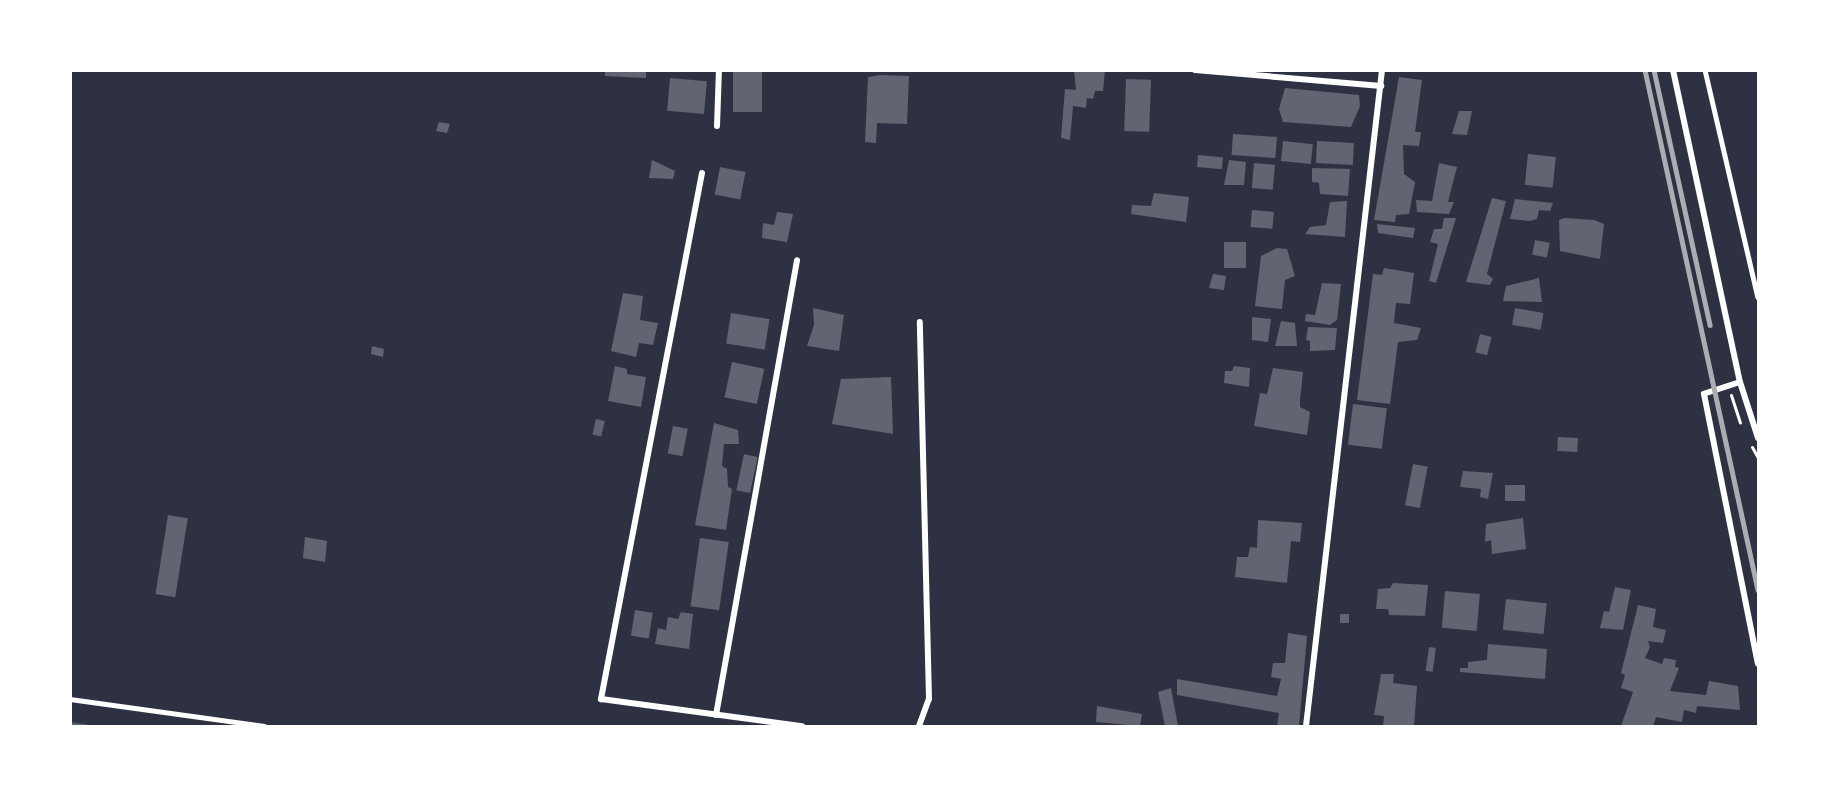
<!DOCTYPE html>
<html>
<head>
<meta charset="utf-8">
<style>
	body { margin:0 }
	#map { position:relative; width:1829px; height:797px; overflow:hidden; background:#2d3142; font-family:Ubuntu,sans-serif }
	div>[style] { position:absolute }
	[style*='--x'] { left:calc(var(--x)*1px); top:calc(var(--y)*1px); width:calc(var(--w)*1px); rotate:calc(var(--a)*1deg) }
	.stream>* { height:4.5px; margin:-2.25px; padding:0 2.25px; transform-origin:2.25px; border-radius:2.25px; background:#4f5d75 }
	.building>* { inset:0; background:#626471; transform-origin:0 0 }
	.path>* { height:3px; margin:-1.5px; padding:0 1.5px; transform-origin:1.5px; border-radius:1.5px; background:#fff }
	.service>* { height:4.5px; margin:-2.25px; padding:0 2.25px; transform-origin:2.25px; border-radius:2.25px; background:#fff }
	.minor>* { height:6px; margin:-3px; padding:0 3px; transform-origin:3px; border-radius:3px; background:#fff }
	.rail>* { height:4.5px; margin:-2.25px; padding:0 2.25px; transform-origin:2.25px; border-radius:2.25px; background:#abadb3 }
	span { translate:-50% -50%; white-space:nowrap; text-align:center; line-height:1.15; -webkit-text-stroke:4.5px #fff; paint-order:stroke }
	.frame { position:absolute; inset:0; border:72px solid #fff; pointer-events:none }
</style>
</head>
<body>
<div id="map">
	<div class="stream">
		<i style="--x:70;--y:724;--w:15;--a:8"></i>
	</div>
	<div class="building">
		<i style="clip-path:polygon(605px 70px,646px 70px,646px 78px,605px 76px)"></i>
		<i style="left:733px;top:70px;width:29px;height:42px"></i>
		<i style="clip-path:polygon(1074px 70px,1105px 70px,1103px 91px,1095px 91px,1093px 99px,1087px 98px,1086px 108px,1073px 106px,1070px 140px,1061px 138px,1065px 89px,1076px 90px)"></i>
		<i style="clip-path:polygon(880px 75px,909px 76px,907px 124px,877px 123px,876px 143px,865px 142px,868px 77px)"></i>
		<i style="clip-path:polygon(1399px 77px,1422px 80px,1415px 132px,1421px 132px,1419px 146px,1403px 145px,1404px 174px,1415px 182px,1409px 214px,1396px 215px,1395px 222px,1374px 220px)"></i>
		<i style="left:670px;top:78px;width:37px;height:33px;rotate:5deg"></i>
		<i style="left:1126px;top:79px;width:25px;height:52px;rotate:2deg"></i>
		<i style="clip-path:polygon(1285px 88px,1359px 95px,1360px 106px,1351px 127px,1283px 122px,1279px 109px)"></i>
		<i style="clip-path:polygon(1459px 111px,1472px 111px,1467px 135px,1452px 134px)"></i>
		<i style="clip-path:polygon(439px 122px,450px 124px,447px 133px,436px 131px)"></i>
		<i style="left:1233px;top:134px;width:44px;height:21px;rotate:4deg"></i>
		<i style="left:1283px;top:141px;width:30px;height:20px;rotate:6deg"></i>
		<i style="left:1317px;top:141px;width:37px;height:22px;rotate:3deg"></i>
		<i style="left:1528px;top:154px;width:28px;height:31px;rotate:6deg"></i>
		<i style="left:1198px;top:155px;width:25px;height:12px;rotate:5deg"></i>
		<i style="clip-path:polygon(652px 160px,675px 171px,673px 179px,649px 178px)"></i>
		<i style="clip-path:polygon(1229px 160px,1246px 162px,1244px 185px,1224px 185px)"></i>
		<i style="left:1254px;top:163px;width:21px;height:25px;rotate:5deg"></i>
		<i style="clip-path:polygon(1439px 163px,1457px 167px,1448px 202px,1454px 202px,1449px 214px,1417px 212px,1416px 200px,1432px 201px)"></i>
		<i style="left:720px;top:167px;width:26px;height:28px;rotate:11deg"></i>
		<i style="clip-path:polygon(1312px 168px,1350px 169px,1348px 196px,1320px 194px,1319px 183px,1312px 182px)"></i>
		<i style="clip-path:polygon(1154px 193px,1189px 197px,1186px 222px,1131px 214px,1132px 205px,1151px 206px)"></i>
		<i style="clip-path:polygon(1492px 198px,1506px 201px,1487px 274px,1493px 279px,1490px 285px,1466px 282px)"></i>
		<i style="clip-path:polygon(1515px 199px,1553px 203px,1550px 211px,1539px 210px,1537px 219px,1530px 221px,1510px 219px)"></i>
		<i style="clip-path:polygon(1347px 201px,1345px 237px,1305px 234px,1310px 227px,1326px 225px,1330px 202px)"></i>
		<i style="left:1252px;top:210px;width:22px;height:17px;rotate:5deg"></i>
		<i style="clip-path:polygon(777px 212px,793px 214px,787px 242px,762px 238px,763px 223px,774px 225px)"></i>
		<i style="clip-path:polygon(1444px 218px,1456px 218px,1436px 283px,1429px 281px,1438px 244px,1430px 242px,1434px 229px,1442px 229px)"></i>
		<i style="clip-path:polygon(1565px 218px,1594px 220px,1604px 224px,1600px 259px,1560px 251px,1559px 220px)"></i>
		<i style="clip-path:polygon(1377px 224px,1415px 228px,1413px 238px,1378px 233px)"></i>
		<i style="left:1535px;top:240px;width:15px;height:15px;rotate:11deg"></i>
		<i style="left:1224px;top:242px;width:22px;height:26px"></i>
		<i style="clip-path:polygon(1277px 248px,1287px 249px,1295px 276px,1285px 280px,1282px 309px,1255px 306px,1261px 256px)"></i>
		<i style="clip-path:polygon(1384px 268px,1414px 273px,1410px 304px,1396px 303px,1394px 323px,1421px 328px,1417px 340px,1398px 342px,1390px 404px,1357px 400px,1373px 274px,1382px 275px)"></i>
		<i style="clip-path:polygon(1213px 274px,1226px 276px,1224px 290px,1209px 288px)"></i>
		<i style="clip-path:polygon(1539px 278px,1542px 302px,1503px 301px,1506px 286px)"></i>
		<i style="clip-path:polygon(1322px 283px,1341px 284px,1337px 320px,1330px 325px,1305px 321px,1306px 314px,1315px 315px)"></i>
		<i style="clip-path:polygon(623px 293px,643px 296px,640px 320px,658px 323px,653px 345px,639px 343px,636px 357px,611px 351px)"></i>
		<i style="clip-path:polygon(813px 308px,844px 315px,839px 351px,807px 346px,814px 325px)"></i>
		<i style="left:1515px;top:308px;width:29px;height:17px;rotate:10deg"></i>
		<i style="left:731px;top:313px;width:39px;height:31px;rotate:9deg"></i>
		<i style="clip-path:polygon(1252px 317px,1271px 319px,1268px 342px,1252px 340px)"></i>
		<i style="clip-path:polygon(1281px 321px,1295px 323px,1297px 346px,1275px 346px)"></i>
		<i style="clip-path:polygon(1308px 327px,1337px 328px,1335px 350px,1310px 351px,1310px 341px,1306px 340px)"></i>
		<i style="left:1480px;top:334px;width:12px;height:19px;rotate:14deg"></i>
		<i style="clip-path:polygon(372px 346px,384px 349px,383px 357px,371px 354px)"></i>
		<i style="left:732px;top:362px;width:33px;height:36px;rotate:12deg"></i>
		<i style="clip-path:polygon(615px 366px,627px 369px,627px 374px,646px 377px,641px 407px,608px 401px)"></i>
		<i style="clip-path:polygon(1234px 366px,1250px 368px,1249px 387px,1224px 383px,1225px 371px,1232px 371px)"></i>
		<i style="clip-path:polygon(1273px 368px,1303px 372px,1300px 400px,1300px 407px,1310px 412px,1307px 435px,1254px 426px,1260px 393px,1267px 394px)"></i>
		<i style="clip-path:polygon(891px 377px,893px 434px,832px 424px,841px 379px)"></i>
		<i style="left:1353px;top:404px;width:34px;height:41px;rotate:7deg"></i>
		<i style="left:596px;top:419px;width:9px;height:16px;rotate:13deg"></i>
		<i style="clip-path:polygon(714px 423px,738px 430px,739px 444px,724px 444px,722px 466px,727px 469px,728px 487px,732px 489px,726px 530px,695px 525px)"></i>
		<i style="left:673px;top:426px;width:15px;height:28px;rotate:11deg"></i>
		<i style="left:1558px;top:437px;width:20px;height:14px;rotate:3deg"></i>
		<i style="left:744px;top:454px;width:14px;height:37px;rotate:12deg"></i>
		<i style="left:1413px;top:464px;width:15px;height:42px;rotate:11deg"></i>
		<i style="clip-path:polygon(1463px 471px,1493px 473px,1488px 499px,1480px 497px,1481px 489px,1460px 487px)"></i>
		<i style="left:1525px;top:485px;width:16px;height:20px;rotate:90deg"></i>
		<i style="left:168px;top:515px;width:20px;height:80px;rotate:9deg"></i>
		<i style="clip-path:polygon(1523px 518px,1526px 549px,1492px 554px,1491px 540px,1485px 542px,1486px 524px)"></i>
		<i style="clip-path:polygon(1258px 520px,1302px 523px,1300px 542px,1291px 541px,1287px 583px,1235px 577px,1237px 557px,1248px 557px,1250px 547px,1257px 548px)"></i>
		<i style="clip-path:polygon(305px 537px,327px 541px,325px 562px,303px 558px)"></i>
		<i style="left:700px;top:538px;width:29px;height:69px;rotate:8deg"></i>
		<i style="clip-path:polygon(1393px 583px,1428px 585px,1425px 616px,1389px 615px,1388px 609px,1376px 609px,1378px 589px,1390px 588px)"></i>
		<i style="clip-path:polygon(1615px 587px,1631px 590px,1623px 630px,1600px 628px,1604px 611px,1609px 612px)"></i>
		<i style="left:1445px;top:591px;width:35px;height:37px;rotate:5deg"></i>
		<i style="left:1506px;top:599px;width:41px;height:31px;rotate:6deg"></i>
		<i style="clip-path:polygon(1638px 605px,1656px 609px,1653px 627px,1666px 630px,1663px 643px,1648px 641px,1650px 647px,1645px 658px,1662px 664px,1664px 658px,1676px 660px,1675px 667px,1679px 668px,1670px 691px,1706px 695px,1709px 681px,1738px 686px,1740px 710px,1697px 706px,1696px 713px,1684px 710px,1682px 722px,1656px 717px,1653px 726px,1621px 726px,1633px 692px,1621px 688px,1625px 675px,1621px 673px)"></i>
		<i style="left:635px;top:610px;width:18px;height:26px;rotate:9deg"></i>
		<i style="clip-path:polygon(681px 612px,693px 614px,689px 649px,655px 644px,658px 628px,666px 630px,668px 617px,678px 619px)"></i>
		<i style="left:1340px;top:614px;width:9px;height:9px"></i>
		<i style="clip-path:polygon(1288px 633px,1307px 636px,1299px 726px,1277px 726px,1279px 713px,1177px 695px,1177px 679px,1277px 696px,1281px 679px,1271px 677px,1273px 663px,1285px 663px)"></i>
		<i style="clip-path:polygon(1488px 644px,1547px 649px,1545px 679px,1460px 672px,1460px 668px,1468px 668px,1468px 662px,1487px 660px)"></i>
		<i style="left:1429px;top:647px;width:7px;height:24px;rotate:8deg"></i>
		<i style="clip-path:polygon(1381px 674px,1394px 674px,1393px 683px,1417px 686px,1414px 726px,1383px 726px,1384px 716px,1374px 715px)"></i>
		<i style="clip-path:polygon(1171px 688px,1178px 726px,1165px 726px,1158px 692px)"></i>
		<i style="clip-path:polygon(1097px 706px,1142px 714px,1140px 726px,1096px 722px)"></i>
	</div>
	<div class="path">
		<i style="--x:1731;--y:395;--w:29;--a:72"></i>
		<i style="--x:1752;--y:447;--w:13;--a:61"></i>
	</div>
	<div class="service">
		<i style="--x:1705;--y:70;--w:233;--a:76.9"></i>
		<i style="--x:70;--y:699;--w:196;--a:7.9"></i>
	</div>
	<div class="minor">
		<i style="--x:1195;--y:70;--w:187;--a:4.9"></i>
		<i style="--x:1673;--y:70;--w:319;--a:77.9"></i>
		<i style="--x:1740;--y:382;--w:59;--a:72.2"></i>
		<i style="--x:717;--y:126;--w:56;--a:-88"></i>
		<i style="--x:702;--y:173;--w:536;--a:100.87"></i>
		<i style="--x:601;--y:699;--w:203;--a:7.7"></i>
		<i style="--x:1740;--y:382;--w:38;--a:162"></i>
		<i style="--x:1704;--y:394;--w:275;--a:78.7"></i>
		<i style="--x:716;--y:715;--w:462;--a:-79.9"></i>
		<i style="--x:919;--y:726;--w:29;--a:-70"></i>
		<i style="--x:929;--y:699;--w:377;--a:-91.4"></i>
		<i style="--x:1306;--y:726;--w:660;--a:-83.39"></i>
	</div>
	<div class="rail">
		<i style="--x:1645;--y:70;--w:532;--a:77.74"></i>
		<i style="--x:1654;--y:70;--w:261;--a:77.6"></i>
	</div>
	<div class="frame"></div>
</div>
</body>
</html>
